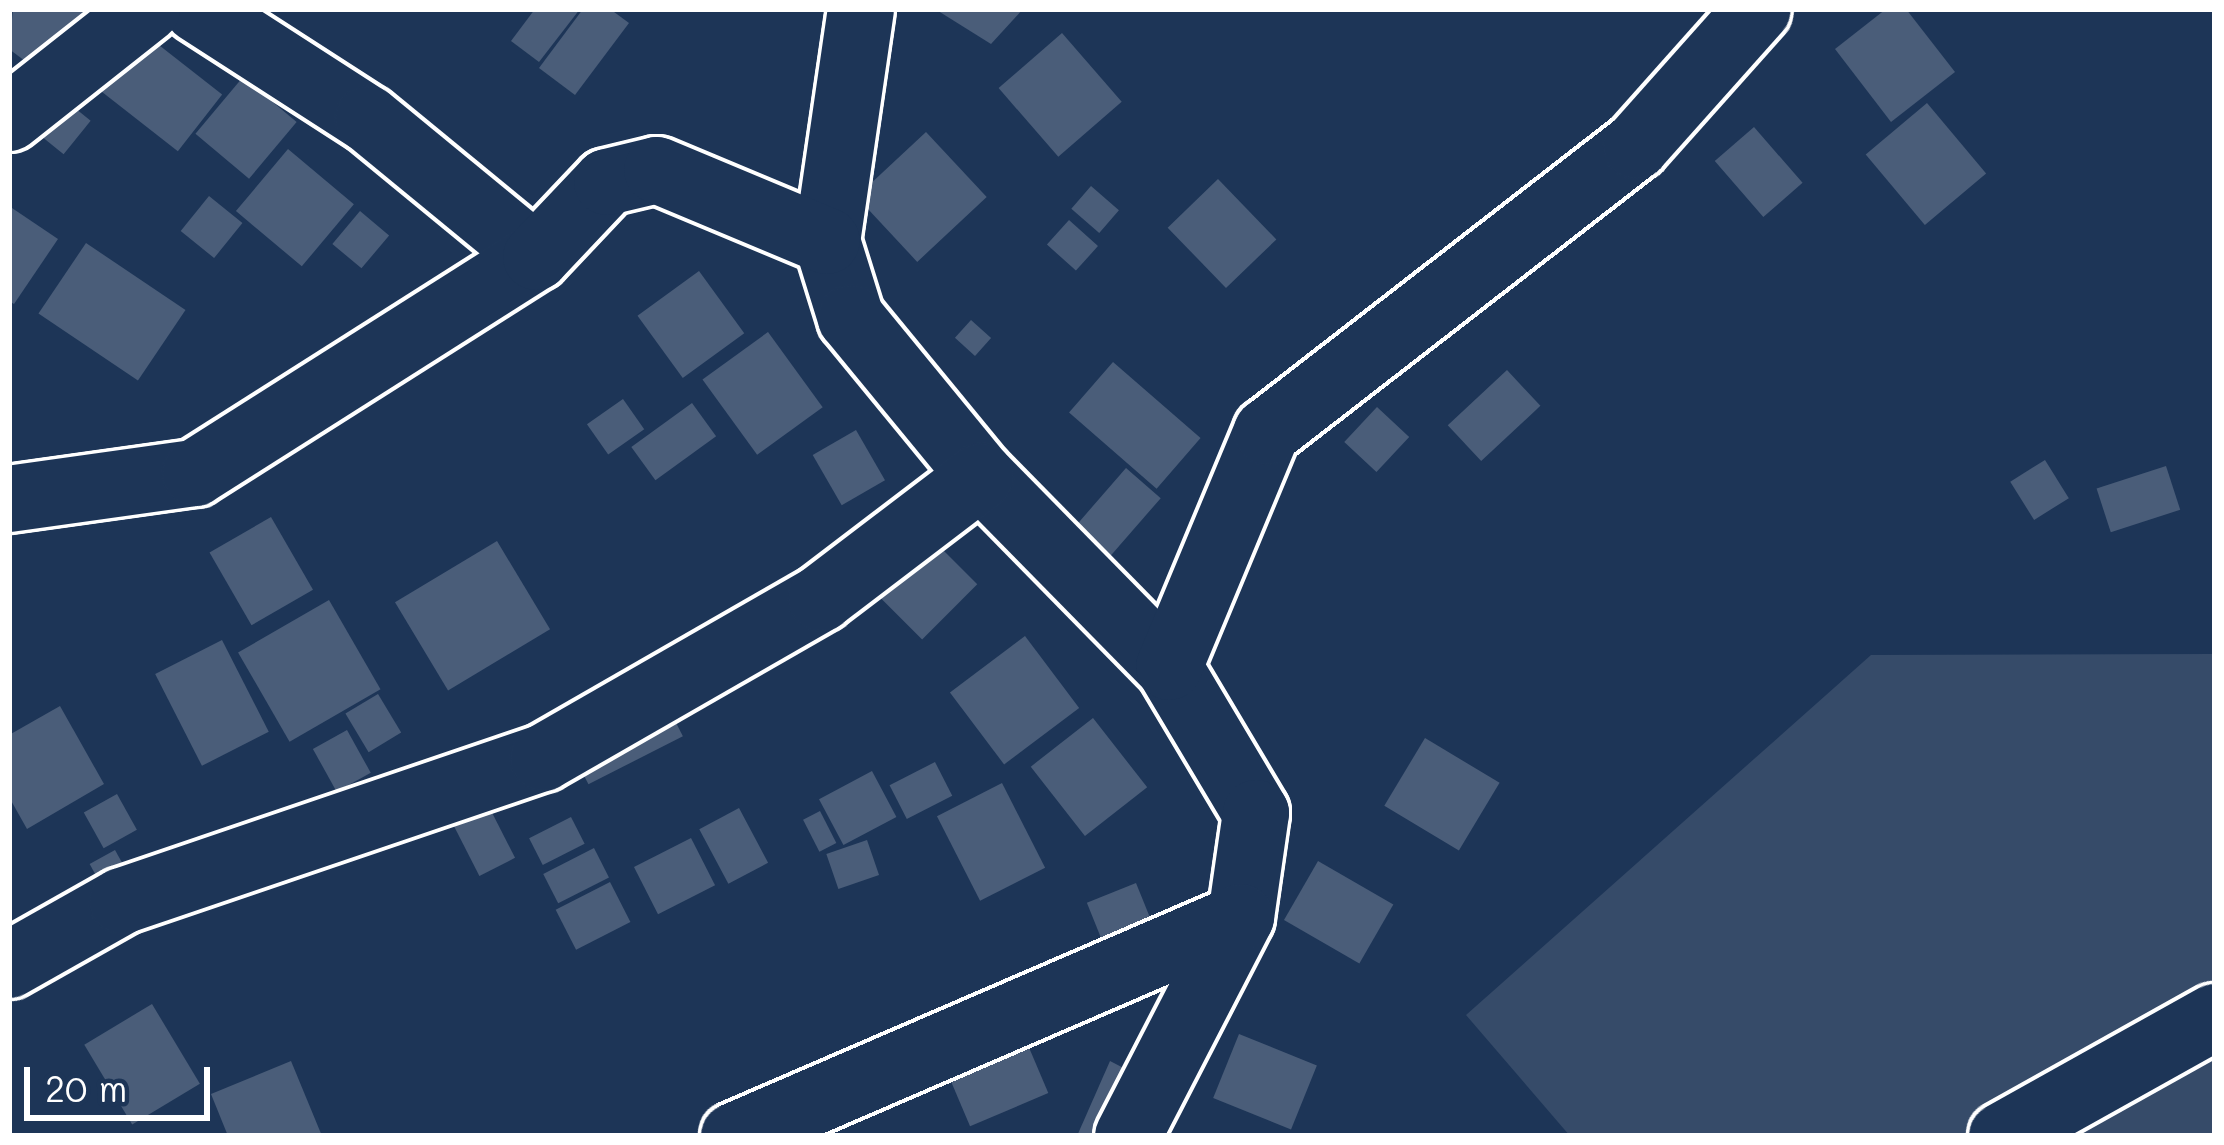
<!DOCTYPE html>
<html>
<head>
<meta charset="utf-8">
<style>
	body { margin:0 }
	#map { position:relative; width:2224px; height:1145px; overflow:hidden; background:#1d3557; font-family:Mali,sans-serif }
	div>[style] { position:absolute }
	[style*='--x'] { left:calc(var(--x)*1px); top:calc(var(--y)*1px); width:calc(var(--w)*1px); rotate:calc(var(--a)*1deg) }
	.green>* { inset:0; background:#364b69 }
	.building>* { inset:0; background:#4a5d79; transform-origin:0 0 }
	.roads { filter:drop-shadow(3px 0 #fff) drop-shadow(-3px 0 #fff) drop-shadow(0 3px #fff) drop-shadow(0 -3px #fff) }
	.minor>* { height:66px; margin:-33px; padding:0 33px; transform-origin:33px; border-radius:33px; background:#1d3557 }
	span { translate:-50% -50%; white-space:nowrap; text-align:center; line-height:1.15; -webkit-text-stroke:12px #1d3557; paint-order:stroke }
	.frame { position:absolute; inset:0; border:12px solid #fff; pointer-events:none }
	.scale { position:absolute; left:24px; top:1067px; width:186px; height:54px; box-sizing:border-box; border:6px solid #fff; border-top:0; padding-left:15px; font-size:36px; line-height:42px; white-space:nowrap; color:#fff; -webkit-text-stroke:9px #1d3557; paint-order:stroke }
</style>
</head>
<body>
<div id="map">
	<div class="green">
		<i style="clip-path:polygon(2215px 654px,2215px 1136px,1570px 1136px,1466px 1015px,1871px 655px)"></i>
	</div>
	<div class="building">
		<i style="clip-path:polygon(13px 9px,90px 9px,41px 73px,9px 49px)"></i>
		<i style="clip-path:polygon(535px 9px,580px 9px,539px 62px,511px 41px)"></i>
		<i style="clip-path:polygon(583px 9px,610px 9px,629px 23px,575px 95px,539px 68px)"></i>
		<i style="clip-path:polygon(935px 9px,1023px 9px,991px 44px)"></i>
		<i style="clip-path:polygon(1886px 9px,1906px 9px,1955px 72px,1891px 122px,1835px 49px)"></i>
		<i style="left:141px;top:31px;width:103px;height:72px;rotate:38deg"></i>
		<i style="left:1062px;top:33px;width:91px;height:84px;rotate:49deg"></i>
		<i style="left:243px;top:77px;width:70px;height:74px;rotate:40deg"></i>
		<i style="left:65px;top:100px;width:33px;height:43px;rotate:39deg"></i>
		<i style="left:1927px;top:103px;width:92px;height:80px;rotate:50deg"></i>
		<i style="left:1754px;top:127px;width:74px;height:52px;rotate:49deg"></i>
		<i style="left:926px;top:132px;width:89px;height:95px;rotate:47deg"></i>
		<i style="left:288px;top:149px;width:86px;height:81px;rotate:40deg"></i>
		<i style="left:1218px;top:179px;width:84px;height:70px;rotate:46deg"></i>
		<i style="left:1091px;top:186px;width:37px;height:30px;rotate:41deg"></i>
		<i style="left:209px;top:196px;width:43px;height:45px;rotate:39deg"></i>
		<i style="clip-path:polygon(9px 206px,58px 239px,14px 304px,9px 301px)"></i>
		<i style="left:360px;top:211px;width:38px;height:43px;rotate:40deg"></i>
		<i style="left:1069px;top:220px;width:39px;height:33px;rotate:42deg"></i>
		<i style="left:86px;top:243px;width:120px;height:85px;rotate:34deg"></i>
		<i style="left:699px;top:271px;width:77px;height:76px;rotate:54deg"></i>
		<i style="left:971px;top:320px;width:27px;height:24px;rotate:42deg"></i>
		<i style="left:768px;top:332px;width:93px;height:81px;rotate:54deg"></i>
		<i style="left:1113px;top:362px;width:116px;height:67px;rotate:41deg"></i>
		<i style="left:1507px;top:370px;width:49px;height:81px;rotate:47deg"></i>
		<i style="left:623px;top:399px;width:37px;height:44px;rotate:55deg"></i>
		<i style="left:692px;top:403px;width:41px;height:75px;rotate:54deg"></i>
		<i style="left:1377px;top:407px;width:44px;height:48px;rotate:43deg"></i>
		<i style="left:856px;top:430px;width:58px;height:50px;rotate:60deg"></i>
		<i style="left:2045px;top:460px;width:45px;height:41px;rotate:58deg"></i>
		<i style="left:2166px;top:466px;width:46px;height:73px;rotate:72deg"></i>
		<i style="left:1126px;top:468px;width:46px;height:84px;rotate:41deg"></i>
		<i style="left:271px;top:517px;width:84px;height:71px;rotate:60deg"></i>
		<i style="left:932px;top:539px;width:64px;height:78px;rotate:45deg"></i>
		<i style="left:497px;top:541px;width:103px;height:119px;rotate:59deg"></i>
		<i style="left:329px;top:600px;width:103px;height:105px;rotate:60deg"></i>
		<i style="left:1025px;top:636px;width:90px;height:94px;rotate:53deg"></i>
		<i style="left:222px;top:640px;width:103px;height:75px;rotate:63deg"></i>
		<i style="left:378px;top:694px;width:45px;height:38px;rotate:59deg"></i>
		<i style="left:667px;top:705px;width:35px;height:106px;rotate:63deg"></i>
		<i style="clip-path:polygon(60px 706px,104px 784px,27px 829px,9px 797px,9px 735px)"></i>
		<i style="left:1093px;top:718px;width:88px;height:79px;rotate:52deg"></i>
		<i style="left:347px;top:730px;width:49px;height:39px;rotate:61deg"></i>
		<i style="left:1425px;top:738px;width:87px;height:79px;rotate:31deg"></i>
		<i style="left:935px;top:762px;width:38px;height:51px;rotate:63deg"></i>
		<i style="left:872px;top:771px;width:52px;height:60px;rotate:62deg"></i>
		<i style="left:1002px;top:783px;width:95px;height:73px;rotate:63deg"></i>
		<i style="left:481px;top:791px;width:75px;height:40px;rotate:63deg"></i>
		<i style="left:117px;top:794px;width:41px;height:38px;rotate:61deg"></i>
		<i style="left:739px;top:808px;width:62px;height:45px;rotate:62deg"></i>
		<i style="left:820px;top:811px;width:36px;height:19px;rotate:63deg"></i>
		<i style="left:571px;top:817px;width:30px;height:47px;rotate:63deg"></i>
		<i style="left:691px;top:838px;width:53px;height:64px;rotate:63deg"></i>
		<i style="left:867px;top:840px;width:37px;height:43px;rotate:71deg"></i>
		<i style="left:594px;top:848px;width:33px;height:57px;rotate:63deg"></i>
		<i style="left:115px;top:850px;width:38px;height:29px;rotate:61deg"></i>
		<i style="left:1318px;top:861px;width:87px;height:68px;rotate:30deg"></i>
		<i style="left:610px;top:882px;width:45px;height:61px;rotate:63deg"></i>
		<i style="left:1136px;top:883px;width:43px;height:53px;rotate:68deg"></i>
		<i style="left:152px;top:1004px;width:93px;height:79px;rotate:59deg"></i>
		<i style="left:1019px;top:1024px;width:75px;height:85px;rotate:67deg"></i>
		<i style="left:1239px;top:1034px;width:84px;height:69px;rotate:22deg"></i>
		<i style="clip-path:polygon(291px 1061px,322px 1136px,228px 1136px,211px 1094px)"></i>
		<i style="clip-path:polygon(1110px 1061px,1139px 1076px,1107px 1136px,1077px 1136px)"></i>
	</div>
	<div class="roads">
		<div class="minor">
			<i style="--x:197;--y:9;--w:203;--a:32.8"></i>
			<i style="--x:368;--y:119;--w:217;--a:39.4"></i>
			<i style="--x:861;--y:9;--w:234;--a:98.3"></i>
			<i style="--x:827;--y:241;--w:81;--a:72.7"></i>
			<i style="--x:851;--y:318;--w:205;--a:50.6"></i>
			<i style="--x:981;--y:476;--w:268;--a:45.5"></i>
			<i style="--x:1169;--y:667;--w:170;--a:59.2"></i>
			<i style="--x:1256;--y:813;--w:105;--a:98.2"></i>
			<i style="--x:1241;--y:917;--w:246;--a:117.3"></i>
			<i style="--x:9;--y:118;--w:176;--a:-38.3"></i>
			<i style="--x:9;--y:499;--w:188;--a:-8"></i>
			<i style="--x:195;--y:473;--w:404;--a:-32.4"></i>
			<i style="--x:536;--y:257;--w:103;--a:-46.6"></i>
			<i style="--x:607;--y:182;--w:51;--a:-13.5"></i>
			<i style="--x:657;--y:170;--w:184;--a:22.7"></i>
			<i style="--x:1169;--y:667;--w:255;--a:-67.4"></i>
			<i style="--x:1267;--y:432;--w:467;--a:-37.8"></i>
			<i style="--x:1636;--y:146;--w:183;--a:-48.3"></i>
			<i style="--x:9;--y:965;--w:130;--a:-29.5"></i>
			<i style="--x:122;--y:901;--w:445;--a:-18.8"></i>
			<i style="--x:543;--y:758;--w:321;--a:-29.9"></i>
			<i style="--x:821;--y:598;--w:201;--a:-37.3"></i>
			<i style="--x:734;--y:1136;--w:552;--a:-23.36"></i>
			<i style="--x:2002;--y:1136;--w:244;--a:-29.2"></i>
		</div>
	</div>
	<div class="frame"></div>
	<div class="scale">20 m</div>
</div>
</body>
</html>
